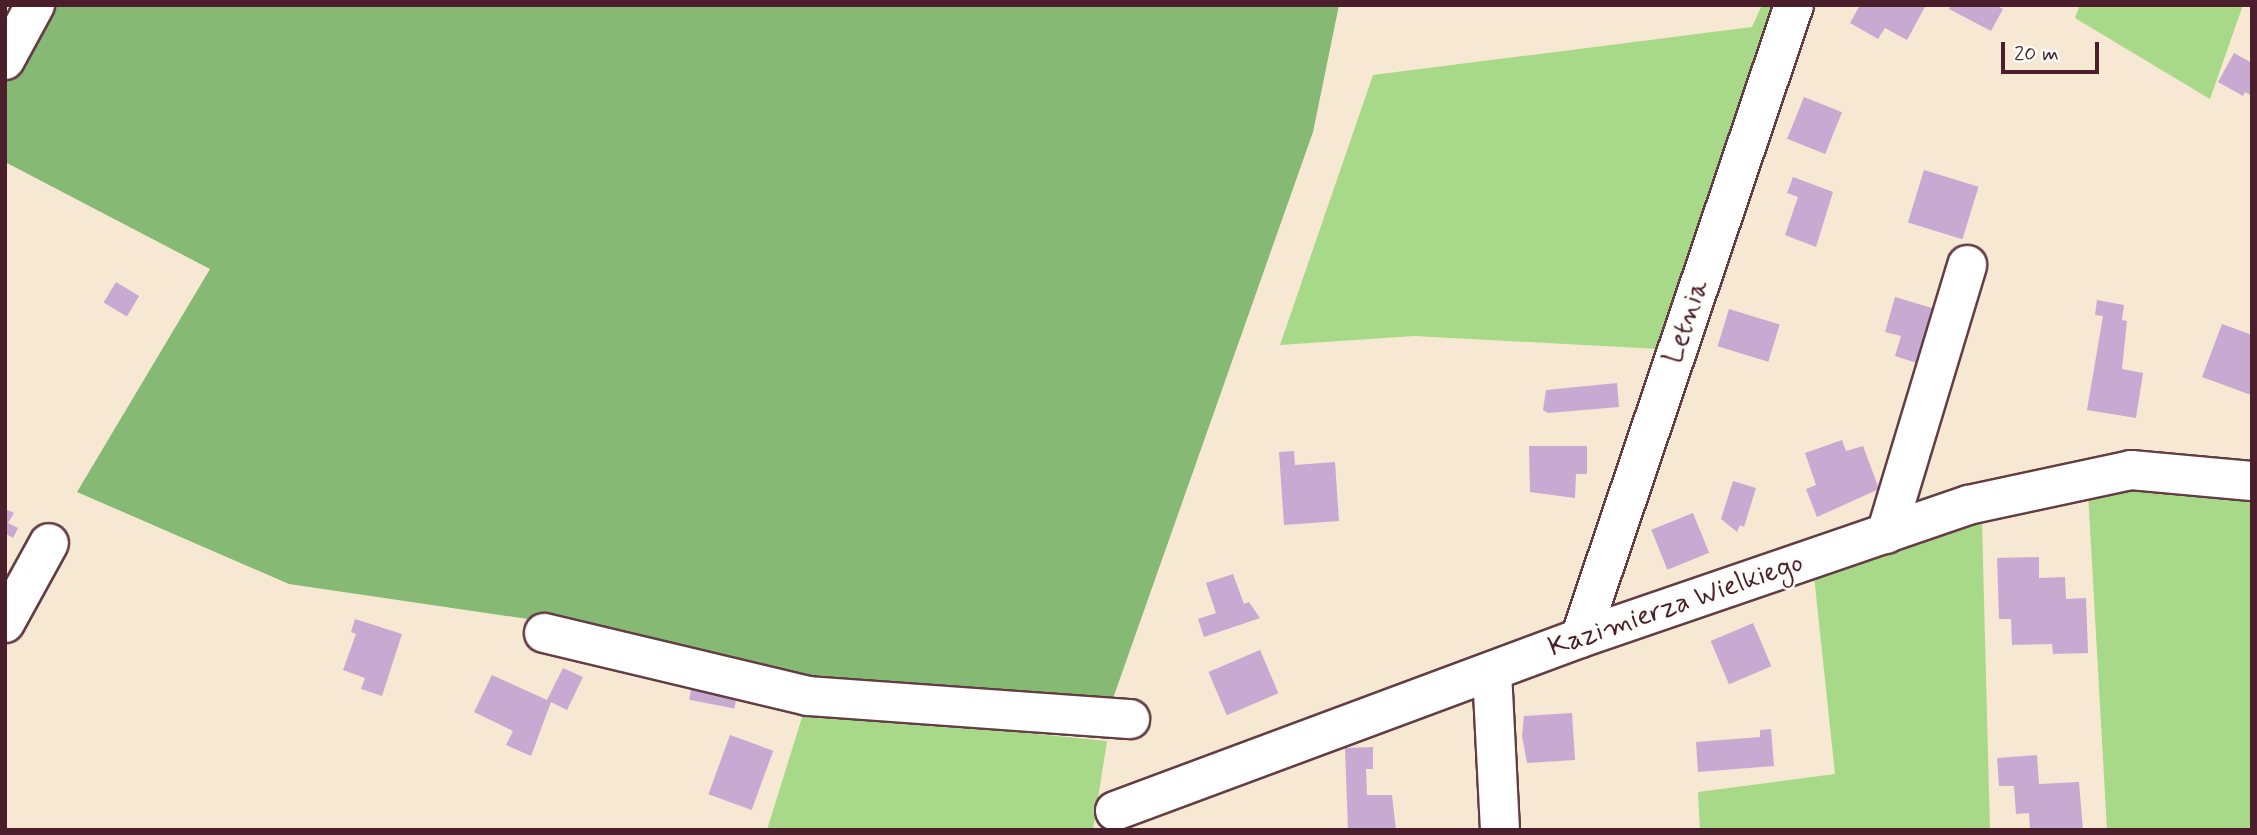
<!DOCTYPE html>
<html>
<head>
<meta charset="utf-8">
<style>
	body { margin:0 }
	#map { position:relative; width:2257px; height:835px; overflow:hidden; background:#f6e8d3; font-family:Mynerve,sans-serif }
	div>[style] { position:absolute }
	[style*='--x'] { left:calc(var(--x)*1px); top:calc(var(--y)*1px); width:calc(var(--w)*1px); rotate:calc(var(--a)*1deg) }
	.green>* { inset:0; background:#a7d988 }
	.forest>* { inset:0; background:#85b974 }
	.building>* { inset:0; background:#c8a9d2; transform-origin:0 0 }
	.roads { filter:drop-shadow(2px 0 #643d44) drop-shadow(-2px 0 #643d44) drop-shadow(0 2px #643d44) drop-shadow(0 -2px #643d44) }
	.minor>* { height:38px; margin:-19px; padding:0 19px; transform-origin:19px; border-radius:19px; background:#fff }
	span { translate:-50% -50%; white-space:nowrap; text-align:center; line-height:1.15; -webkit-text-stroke:5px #fdfcf7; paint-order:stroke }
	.street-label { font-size:28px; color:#4a1f2b }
	.frame { position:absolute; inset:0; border:7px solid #4a1f2b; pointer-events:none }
	.scale { position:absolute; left:2001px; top:42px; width:98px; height:32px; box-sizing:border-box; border:4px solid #4a1f2b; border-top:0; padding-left:9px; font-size:21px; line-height:24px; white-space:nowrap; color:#4a1f2b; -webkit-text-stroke:5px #fdfcf7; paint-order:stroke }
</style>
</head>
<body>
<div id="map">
	<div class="green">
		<i style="clip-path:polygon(1762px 5px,1779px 5px,1659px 349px,1414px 336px,1280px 345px,1373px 75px,1752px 27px)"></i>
		<i style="clip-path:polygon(2080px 5px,2243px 5px,2210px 99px,2075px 18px)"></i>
		<i style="clip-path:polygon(2124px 483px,2252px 494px,2252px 830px,2107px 830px,2088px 492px)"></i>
		<i style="clip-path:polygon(1982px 523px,1990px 830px,1700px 830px,1698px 792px,1835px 774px,1814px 576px)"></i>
		<i style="clip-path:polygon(804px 711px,1107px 741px,1093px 830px,767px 830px)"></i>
	</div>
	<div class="forest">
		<i style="clip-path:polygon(43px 5px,1339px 5px,1313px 132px,1111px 704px,811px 676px,555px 623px,289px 584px,77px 492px,210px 269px,5px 162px,5px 77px)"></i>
	</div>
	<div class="building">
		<i style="clip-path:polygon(1860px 5px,1926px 5px,1907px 40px,1885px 28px,1878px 39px,1850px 23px)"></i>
		<i style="clip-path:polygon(1951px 5px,1995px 5px,2003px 9px,1991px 31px,1949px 9px)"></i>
		<i style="clip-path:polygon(2234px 53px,2252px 63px,2252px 96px,2245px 92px,2243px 96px,2218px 82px)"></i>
		<i style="left:1804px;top:97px;width:41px;height:45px;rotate:22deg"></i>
		<i style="left:1924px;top:170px;width:57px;height:55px;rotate:17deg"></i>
		<i style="clip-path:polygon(1793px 177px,1833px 192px,1816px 247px,1785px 235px,1798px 197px,1787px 193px)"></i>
		<i style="left:116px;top:282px;width:27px;height:24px;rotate:31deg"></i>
		<i style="clip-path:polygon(1895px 297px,1942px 311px,1926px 366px,1895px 356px,1901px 336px,1885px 332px)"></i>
		<i style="clip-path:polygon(2097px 300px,2124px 305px,2122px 320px,2127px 321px,2122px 369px,2143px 373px,2136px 418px,2087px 410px,2103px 316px,2095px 315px)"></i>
		<i style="left:1729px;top:309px;width:53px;height:39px;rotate:17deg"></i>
		<i style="clip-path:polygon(2222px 324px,2252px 335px,2252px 404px,2251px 395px,2202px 377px)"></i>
		<i style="clip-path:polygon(1617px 383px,1619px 407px,1548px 413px,1543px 410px,1546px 390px)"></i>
		<i style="clip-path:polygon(1842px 440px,1846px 451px,1863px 446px,1879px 489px,1817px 517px,1806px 489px,1816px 485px,1805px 453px)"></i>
		<i style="clip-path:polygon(1529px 446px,1587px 446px,1587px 474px,1576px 474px,1575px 498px,1530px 492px)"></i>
		<i style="clip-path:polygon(1294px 451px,1295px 465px,1335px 462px,1339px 521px,1284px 525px,1279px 452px)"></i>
		<i style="clip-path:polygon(1733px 481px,1756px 488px,1744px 527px,1740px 525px,1737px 532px,1721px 519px)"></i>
		<i style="clip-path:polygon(5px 509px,14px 513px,8px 523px,18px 528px,13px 538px,5px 533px)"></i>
		<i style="left:1693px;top:513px;width:43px;height:45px;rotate:68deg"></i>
		<i style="clip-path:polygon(2039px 557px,2039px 578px,2065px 577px,2066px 599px,2086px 598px,2088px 653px,2053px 654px,2052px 644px,2012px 645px,2011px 619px,1999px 619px,1997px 558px)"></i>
		<i style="clip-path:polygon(1233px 574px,1244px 604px,1249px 602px,1260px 618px,1204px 637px,1198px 619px,1216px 613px,1206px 583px)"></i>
		<i style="clip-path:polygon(355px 619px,402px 634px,382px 696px,361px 689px,365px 678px,343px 670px,356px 634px,351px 632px)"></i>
		<i style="left:1753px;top:623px;width:47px;height:46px;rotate:67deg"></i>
		<i style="left:1260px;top:650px;width:47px;height:56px;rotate:67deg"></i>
		<i style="clip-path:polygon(563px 668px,583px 677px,567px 710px,551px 702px,531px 756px,506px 745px,513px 731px,474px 712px,492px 675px,547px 700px)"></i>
		<i style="left:693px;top:680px;width:46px;height:20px;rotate:11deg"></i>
		<i style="clip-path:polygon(1572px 713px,1575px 760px,1527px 763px,1522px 736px,1524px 716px)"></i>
		<i style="clip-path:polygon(1771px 729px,1774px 766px,1698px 772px,1696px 742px,1760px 737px,1760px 730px)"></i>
		<i style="left:730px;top:735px;width:46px;height:63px;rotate:20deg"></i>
		<i style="clip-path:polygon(1373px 747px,1373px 769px,1366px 769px,1367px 795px,1392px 795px,1396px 830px,1348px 830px,1345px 748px)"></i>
		<i style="clip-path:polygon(2037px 755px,2039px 784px,2079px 782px,2083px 830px,2030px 830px,2029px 813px,2016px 814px,2014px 786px,1999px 786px,1997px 758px)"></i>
	</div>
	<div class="roads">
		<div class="minor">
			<i style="--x:5;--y:60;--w:63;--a:-61.4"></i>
			<i style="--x:1886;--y:534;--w:281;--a:-73.2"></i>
			<i style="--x:5;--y:623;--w:91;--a:-61.2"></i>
			<i style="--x:544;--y:633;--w:271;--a:13.4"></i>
			<i style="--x:808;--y:696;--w:323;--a:4.1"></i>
			<i style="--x:1580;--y:638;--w:668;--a:-71.32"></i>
			<i style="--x:1492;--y:672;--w:158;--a:87.1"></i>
			<i style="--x:1115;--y:811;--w:496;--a:-20.4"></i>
			<i style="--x:1580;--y:638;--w:410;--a:-18.9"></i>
			<i style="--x:1968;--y:505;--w:167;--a:-12.1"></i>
			<i style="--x:2131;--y:470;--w:121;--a:5.2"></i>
		</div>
	</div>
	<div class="street-label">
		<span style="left:1687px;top:322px;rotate:-71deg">Letnia</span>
		<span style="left:1676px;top:606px;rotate:-19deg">Kazimierza Wielkiego</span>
	</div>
	<div class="frame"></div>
	<div class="scale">20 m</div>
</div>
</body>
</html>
